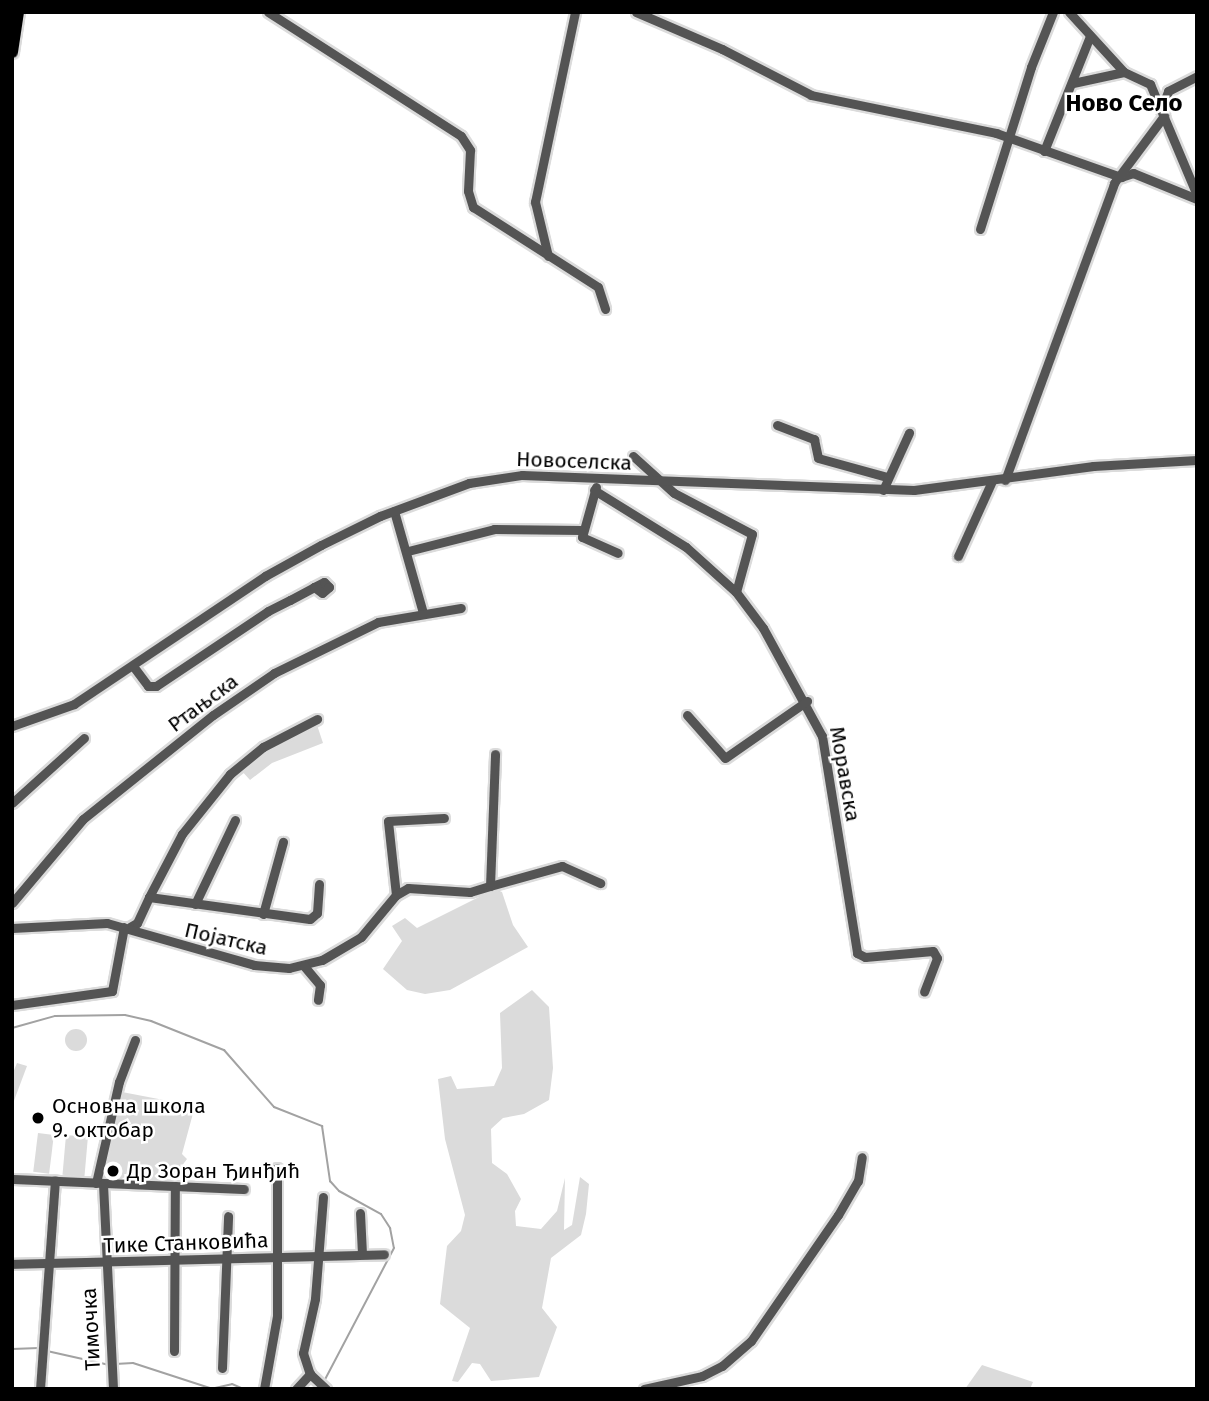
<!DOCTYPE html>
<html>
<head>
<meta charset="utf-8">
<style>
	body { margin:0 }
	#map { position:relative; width:1209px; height:1401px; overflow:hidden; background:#fff; font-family:"Fira Sans",sans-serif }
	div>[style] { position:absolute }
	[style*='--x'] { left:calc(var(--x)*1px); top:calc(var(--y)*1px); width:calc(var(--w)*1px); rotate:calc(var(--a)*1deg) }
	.green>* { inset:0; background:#dbdbdb; transform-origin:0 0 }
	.round { border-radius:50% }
	.stream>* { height:2px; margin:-1px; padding:0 1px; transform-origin:1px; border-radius:1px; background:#a2a2a2 }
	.roads { filter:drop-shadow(2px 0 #dbdbdb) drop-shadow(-2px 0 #dbdbdb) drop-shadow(0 2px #dbdbdb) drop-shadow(0 -2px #dbdbdb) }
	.minor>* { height:9px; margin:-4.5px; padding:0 4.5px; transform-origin:4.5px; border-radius:4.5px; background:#545454 }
	.major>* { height:12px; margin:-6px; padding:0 6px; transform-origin:6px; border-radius:6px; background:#000 }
	.dots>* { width:19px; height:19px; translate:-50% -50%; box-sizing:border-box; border:4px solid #fff; border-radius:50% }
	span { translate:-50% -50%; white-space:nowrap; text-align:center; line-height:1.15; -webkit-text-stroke:5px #fff; paint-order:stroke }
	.street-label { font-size:21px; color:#000 }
	.poi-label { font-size:21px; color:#000 }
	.left { translate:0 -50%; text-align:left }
	.quarter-label { font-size:24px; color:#000; font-weight:700 }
	.frame { position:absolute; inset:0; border:14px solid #000; pointer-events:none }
</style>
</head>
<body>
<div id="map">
	<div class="green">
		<i style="clip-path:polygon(317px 725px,323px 743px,272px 763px,250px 780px,240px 769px,264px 749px)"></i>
		<i style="clip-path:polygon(495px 889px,502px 892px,513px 925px,528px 947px,450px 990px,425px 994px,407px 990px,383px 969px,402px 941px,392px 926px,405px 918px,417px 928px)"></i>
		<i style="clip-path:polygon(532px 990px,549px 1007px,553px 1068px,549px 1100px,524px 1114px,503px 1118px,491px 1129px,492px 1163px,507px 1174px,521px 1199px,515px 1211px,516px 1226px,541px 1229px,557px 1211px,565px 1178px,564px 1230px,572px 1225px,580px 1177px,589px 1184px,586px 1214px,581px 1235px,551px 1258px,542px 1308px,557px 1327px,539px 1377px,491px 1381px,480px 1364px,472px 1363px,458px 1382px,452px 1381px,470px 1328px,440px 1304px,447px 1246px,461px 1231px,465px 1215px,445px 1139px,438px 1079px,451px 1076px,457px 1089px,494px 1086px,502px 1068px,500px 1013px)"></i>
		<i class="round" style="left:65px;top:1029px;width:22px;height:22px"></i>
		<i style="clip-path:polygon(17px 1063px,27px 1066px,12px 1106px,12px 1075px)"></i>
		<i style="clip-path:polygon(122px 1092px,195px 1106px,182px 1154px,187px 1159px,178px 1171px,153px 1182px,105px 1180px,101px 1173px)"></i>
		<i style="left:38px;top:1133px;width:16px;height:39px;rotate:7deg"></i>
		<i style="left:66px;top:1135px;width:22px;height:40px;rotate:5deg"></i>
		<i style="clip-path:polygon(982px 1365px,1033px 1382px,1030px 1389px,965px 1389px)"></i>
	</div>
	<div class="stream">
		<i style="--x:12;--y:1028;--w:45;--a:-15.6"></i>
		<i style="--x:55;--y:1016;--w:70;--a:-0.8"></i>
		<i style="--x:125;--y:1015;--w:27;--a:13"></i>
		<i style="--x:151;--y:1021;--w:79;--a:21.7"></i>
		<i style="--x:224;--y:1050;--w:76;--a:48.7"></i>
		<i style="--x:274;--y:1107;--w:52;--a:21.6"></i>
		<i style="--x:322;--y:1126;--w:56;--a:81.7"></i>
		<i style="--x:330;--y:1181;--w:13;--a:48"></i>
		<i style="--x:339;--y:1191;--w:48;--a:28.7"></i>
		<i style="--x:381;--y:1214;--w:17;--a:57"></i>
		<i style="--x:390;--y:1228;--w:20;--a:79"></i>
		<i style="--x:394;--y:1248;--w:153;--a:117.7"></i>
		<i style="--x:12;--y:1349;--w:27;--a:-2"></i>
		<i style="--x:47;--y:1351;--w:64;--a:12.7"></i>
		<i style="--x:115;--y:1364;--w:18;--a:-3"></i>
		<i style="--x:133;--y:1363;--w:84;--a:18"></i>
		<i style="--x:215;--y:1388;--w:17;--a:-13"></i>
		<i style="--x:232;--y:1384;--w:13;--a:23"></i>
	</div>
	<div class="roads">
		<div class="minor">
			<i style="--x:268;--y:12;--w:229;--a:32.7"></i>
			<i style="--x:461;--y:136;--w:17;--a:57"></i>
			<i style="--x:470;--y:150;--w:41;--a:92.8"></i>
			<i style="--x:468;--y:191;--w:17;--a:73"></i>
			<i style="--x:473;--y:207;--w:148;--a:32.6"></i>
			<i style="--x:598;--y:287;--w:23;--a:72"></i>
			<i style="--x:636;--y:12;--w:94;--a:23.3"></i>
			<i style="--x:722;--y:49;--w:100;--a:27.3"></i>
			<i style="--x:811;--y:95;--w:189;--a:11.6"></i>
			<i style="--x:996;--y:133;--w:133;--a:19.4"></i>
			<i style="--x:1121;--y:177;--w:13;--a:-18"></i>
			<i style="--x:1133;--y:173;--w:69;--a:22.1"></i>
			<i style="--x:1069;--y:12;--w:81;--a:47.5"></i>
			<i style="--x:1124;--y:72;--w:29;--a:25"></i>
			<i style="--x:1150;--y:84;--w:121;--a:67.1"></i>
			<i style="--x:1073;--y:83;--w:52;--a:-12.2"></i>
			<i style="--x:1162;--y:107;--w:17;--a:-69"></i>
			<i style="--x:1168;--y:91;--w:33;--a:-27"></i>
			<i style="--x:1044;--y:151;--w:124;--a:-68.2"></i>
			<i style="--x:980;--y:229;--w:170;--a:-72.5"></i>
			<i style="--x:1031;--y:67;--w:59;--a:-68.2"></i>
			<i style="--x:548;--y:256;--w:56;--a:-103.5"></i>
			<i style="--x:535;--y:202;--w:194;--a:-78.1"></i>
			<i style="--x:777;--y:425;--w:40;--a:21"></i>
			<i style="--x:814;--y:439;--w:19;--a:78"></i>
			<i style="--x:818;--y:458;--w:72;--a:15.4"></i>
			<i style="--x:633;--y:456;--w:55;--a:42.1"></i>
			<i style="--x:674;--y:493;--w:88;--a:27.7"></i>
			<i style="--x:752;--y:534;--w:60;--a:105.4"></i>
			<i style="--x:1005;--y:480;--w:316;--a:-69.8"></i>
			<i style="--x:1114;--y:183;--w:84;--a:-53.3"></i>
			<i style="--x:596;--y:487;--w:52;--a:105.6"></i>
			<i style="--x:582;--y:537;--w:39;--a:24"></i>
			<i style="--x:594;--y:490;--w:108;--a:31.8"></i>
			<i style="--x:686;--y:547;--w:67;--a:42"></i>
			<i style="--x:736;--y:592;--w:45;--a:53.1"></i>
			<i style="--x:763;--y:628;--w:123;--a:61.4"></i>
			<i style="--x:822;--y:736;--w:220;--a:80.8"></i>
			<i style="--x:857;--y:953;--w:9;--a:27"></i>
			<i style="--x:865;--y:957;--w:68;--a:-5"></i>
			<i style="--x:933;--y:951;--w:8;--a:60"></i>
			<i style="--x:937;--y:958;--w:36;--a:111"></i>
			<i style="--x:883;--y:490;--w:63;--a:-65.5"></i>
			<i style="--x:394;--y:511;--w:106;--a:74.1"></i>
			<i style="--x:408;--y:551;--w:89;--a:-14.3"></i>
			<i style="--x:494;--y:529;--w:87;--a:0.7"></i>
			<i style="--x:958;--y:556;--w:82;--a:-65.6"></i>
			<i style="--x:133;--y:666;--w:25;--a:53"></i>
			<i style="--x:148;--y:686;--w:8;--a:0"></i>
			<i style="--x:156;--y:686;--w:135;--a:-33.8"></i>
			<i style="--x:268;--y:611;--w:25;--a:-27"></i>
			<i style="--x:290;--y:600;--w:27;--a:-28"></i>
			<i style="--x:314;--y:587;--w:11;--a:-27"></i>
			<i style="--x:324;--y:582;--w:7;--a:45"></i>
			<i style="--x:329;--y:587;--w:9;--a:139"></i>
			<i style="--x:322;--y:593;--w:10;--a:-143"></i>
			<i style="--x:687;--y:715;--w:57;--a:48.5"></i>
			<i style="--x:725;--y:758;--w:100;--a:-34.8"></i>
			<i style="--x:12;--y:726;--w:66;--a:-19.5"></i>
			<i style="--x:74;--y:704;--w:230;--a:-33.8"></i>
			<i style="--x:265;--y:576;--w:64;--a:-29"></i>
			<i style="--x:321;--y:545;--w:66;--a:-26.2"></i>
			<i style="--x:380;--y:516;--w:95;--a:-20.3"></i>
			<i style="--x:469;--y:483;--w:54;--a:-8.6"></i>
			<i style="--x:522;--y:475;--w:392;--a:2.2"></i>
			<i style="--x:914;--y:490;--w:181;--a:-7.6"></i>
			<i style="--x:1093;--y:466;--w:104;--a:-3.3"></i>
			<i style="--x:12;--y:803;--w:97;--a:-42.1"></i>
			<i style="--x:490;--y:886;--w:75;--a:-15.5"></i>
			<i style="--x:562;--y:866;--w:42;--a:24.1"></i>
			<i style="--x:396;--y:895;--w:74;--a:-96.2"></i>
			<i style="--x:388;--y:821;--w:56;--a:-3.1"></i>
			<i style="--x:149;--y:897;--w:71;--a:-62.4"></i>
			<i style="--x:182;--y:834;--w:77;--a:-51.3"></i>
			<i style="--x:230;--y:774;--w:43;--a:-39.3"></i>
			<i style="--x:263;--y:747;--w:61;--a:-27.4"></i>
			<i style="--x:12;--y:903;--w:110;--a:-49.8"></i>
			<i style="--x:83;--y:819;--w:166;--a:-38.7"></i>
			<i style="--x:213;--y:715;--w:74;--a:-34.5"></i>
			<i style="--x:274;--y:673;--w:116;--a:-26.1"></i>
			<i style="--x:378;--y:622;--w:84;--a:-9.6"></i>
			<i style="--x:195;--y:904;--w:93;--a:-64.5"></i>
			<i style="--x:263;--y:914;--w:75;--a:-74.5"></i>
			<i style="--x:130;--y:927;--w:8;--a:-30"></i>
			<i style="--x:137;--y:923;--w:29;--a:-65"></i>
			<i style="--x:149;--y:897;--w:162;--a:7.8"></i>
			<i style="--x:310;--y:919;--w:9;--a:-41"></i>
			<i style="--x:317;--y:913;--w:29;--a:-86"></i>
			<i style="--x:12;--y:928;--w:95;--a:-3"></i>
			<i style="--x:107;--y:923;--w:153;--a:15.9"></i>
			<i style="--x:254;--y:965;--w:35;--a:5"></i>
			<i style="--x:289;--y:968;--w:34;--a:-14"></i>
			<i style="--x:322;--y:960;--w:45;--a:-30.5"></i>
			<i style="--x:361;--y:937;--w:55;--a:-50.2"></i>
			<i style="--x:396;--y:895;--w:14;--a:-30"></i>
			<i style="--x:408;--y:888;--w:62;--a:3.7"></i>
			<i style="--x:470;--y:892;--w:21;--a:-17"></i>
			<i style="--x:490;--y:886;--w:132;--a:-87.8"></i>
			<i style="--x:304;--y:966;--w:25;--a:50"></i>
			<i style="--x:320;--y:985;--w:15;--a:98"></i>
			<i style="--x:12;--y:1005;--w:101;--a:-8"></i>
			<i style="--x:112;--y:991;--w:65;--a:-79.4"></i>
			<i style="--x:12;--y:1179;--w:232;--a:2.5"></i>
			<i style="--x:96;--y:1183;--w:104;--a:-77.2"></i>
			<i style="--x:119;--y:1082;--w:45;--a:-69.1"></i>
			<i style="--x:103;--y:1184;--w:205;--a:87.2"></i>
			<i style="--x:323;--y:1197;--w:102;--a:94.5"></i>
			<i style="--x:315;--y:1299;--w:55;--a:102.5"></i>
			<i style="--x:303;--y:1353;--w:22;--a:72"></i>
			<i style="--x:310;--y:1374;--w:22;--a:43"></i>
			<i style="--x:360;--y:1213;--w:41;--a:87.2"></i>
			<i style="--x:12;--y:1264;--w:372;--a:-1.5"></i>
			<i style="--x:174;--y:1351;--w:165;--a:-89.7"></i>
			<i style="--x:222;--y:1368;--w:152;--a:-87.7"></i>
			<i style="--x:40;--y:1389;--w:209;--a:-85.9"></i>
			<i style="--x:264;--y:1389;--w:74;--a:-79.9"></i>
			<i style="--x:277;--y:1316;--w:148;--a:-90"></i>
			<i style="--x:296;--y:1389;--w:21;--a:-47"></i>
			<i style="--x:644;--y:1389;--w:59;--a:-12.6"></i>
			<i style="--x:702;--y:1376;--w:22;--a:-27"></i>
			<i style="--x:722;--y:1366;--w:38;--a:-41"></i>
			<i style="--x:751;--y:1341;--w:153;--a:-55.4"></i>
			<i style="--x:838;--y:1215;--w:39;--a:-60"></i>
			<i style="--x:858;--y:1181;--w:24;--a:-81"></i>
		</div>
		<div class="major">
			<i style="--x:12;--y:52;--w:40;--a:-81.5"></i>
		</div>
	</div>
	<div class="dots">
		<i style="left:38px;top:1118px;background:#000"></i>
		<i style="left:113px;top:1171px;background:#000"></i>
	</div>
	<div class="street-label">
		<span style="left:574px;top:461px;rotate:2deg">Новоселска</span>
		<span style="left:203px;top:703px;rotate:-37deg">Ртањска</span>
		<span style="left:845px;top:774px;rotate:80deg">Моравска</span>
		<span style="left:226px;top:939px;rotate:13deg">Појатска</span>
		<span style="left:186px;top:1243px;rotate:-2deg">Тике Станковића</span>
		<span style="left:91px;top:1329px;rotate:-93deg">Тимочка</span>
	</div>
	<div class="poi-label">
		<span class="left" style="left:52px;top:1118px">Основна школа<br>9. октобар</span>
		<span class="left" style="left:127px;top:1171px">Др Зоран Ђинђић</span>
	</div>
	<div class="quarter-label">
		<span style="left:1124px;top:104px">Ново Село</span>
	</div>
	<div class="frame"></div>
</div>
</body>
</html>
